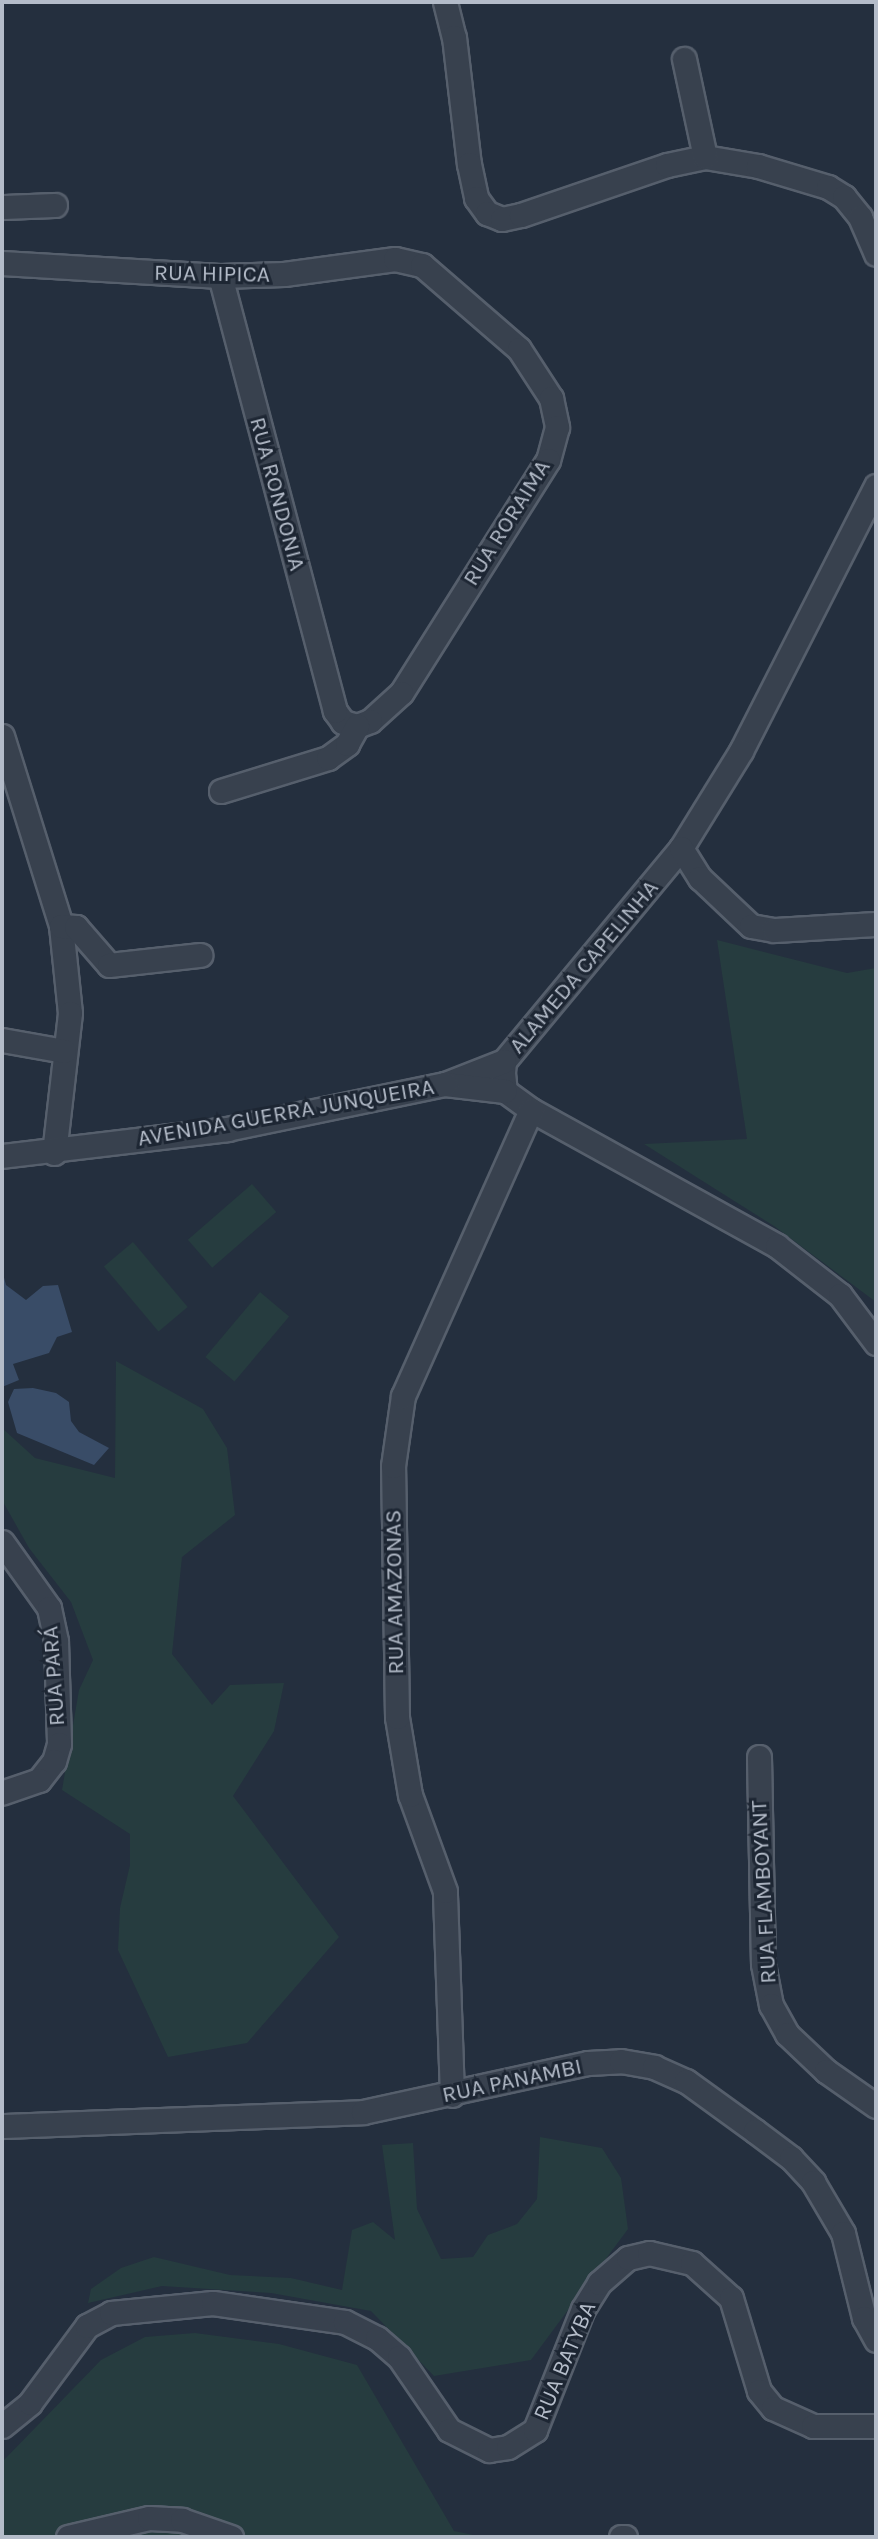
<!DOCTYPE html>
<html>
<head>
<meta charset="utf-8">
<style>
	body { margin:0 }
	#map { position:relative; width:878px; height:2539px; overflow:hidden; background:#242f3e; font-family:Karla,sans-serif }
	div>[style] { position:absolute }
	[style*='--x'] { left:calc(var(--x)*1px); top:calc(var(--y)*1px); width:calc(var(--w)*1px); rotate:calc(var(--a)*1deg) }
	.green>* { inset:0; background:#263c3f; transform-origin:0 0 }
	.water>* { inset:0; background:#394c67 }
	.roads { filter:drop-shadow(2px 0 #565f6c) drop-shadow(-2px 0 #565f6c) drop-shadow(0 2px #565f6c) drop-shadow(0 -2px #565f6c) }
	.minor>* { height:23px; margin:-11.5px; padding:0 11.5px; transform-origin:11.5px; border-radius:11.5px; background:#38414e }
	span { translate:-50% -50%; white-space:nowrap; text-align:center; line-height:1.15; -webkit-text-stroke:6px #1d2633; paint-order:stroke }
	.street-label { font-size:23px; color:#b4bcc9 }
	.frame { position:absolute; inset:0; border:4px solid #b4bcc9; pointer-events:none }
</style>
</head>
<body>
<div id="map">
	<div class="green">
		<i style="clip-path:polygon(717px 940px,847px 973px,876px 968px,876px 1302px,774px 1226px,644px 1144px,747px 1139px)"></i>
		<i style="left:252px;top:1184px;width:37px;height:85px;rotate:49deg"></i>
		<i style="left:133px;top:1242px;width:85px;height:38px;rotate:50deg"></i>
		<i style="left:260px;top:1292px;width:38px;height:85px;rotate:40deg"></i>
		<i style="clip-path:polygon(116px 1361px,203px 1409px,227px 1448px,235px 1515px,182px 1557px,172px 1654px,212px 1705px,230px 1685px,284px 1683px,274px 1731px,233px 1796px,339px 1937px,247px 2043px,168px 2057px,118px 1950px,120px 1908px,130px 1865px,130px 1834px,62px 1790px,79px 1690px,93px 1660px,71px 1602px,29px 1548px,2px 1500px,2px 1428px,35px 1458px,115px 1478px)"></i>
		<i style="clip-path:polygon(540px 2137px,602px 2148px,621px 2178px,628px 2229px,531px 2360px,434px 2376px,371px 2311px,271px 2293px,162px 2286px,88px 2303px,91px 2289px,121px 2268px,154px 2257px,230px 2275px,291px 2278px,342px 2290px,352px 2230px,373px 2222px,395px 2240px,382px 2145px,413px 2143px,417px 2209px,441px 2259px,473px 2257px,488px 2235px,517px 2224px,537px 2199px)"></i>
		<i style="clip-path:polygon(195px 2333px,279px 2344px,357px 2365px,454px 2531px,483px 2537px,2px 2537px,2px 2462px,101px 2360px,145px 2337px)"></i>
	</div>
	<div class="water">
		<i style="clip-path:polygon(2px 1270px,6px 1285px,26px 1300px,43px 1286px,58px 1285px,72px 1332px,57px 1337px,49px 1353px,13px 1364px,19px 1380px,2px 1387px)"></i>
		<i style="clip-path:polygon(33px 1388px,56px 1393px,69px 1402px,71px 1421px,79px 1432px,109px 1448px,94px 1465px,17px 1433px,8px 1402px,14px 1389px)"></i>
	</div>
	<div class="roads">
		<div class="minor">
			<i style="--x:445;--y:2;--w:36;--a:76"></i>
			<i style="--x:454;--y:37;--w:128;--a:83.3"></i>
			<i style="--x:469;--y:164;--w:35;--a:78"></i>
			<i style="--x:476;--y:198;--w:19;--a:54"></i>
			<i style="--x:487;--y:213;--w:16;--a:22"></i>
			<i style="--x:502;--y:219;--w:19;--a:-12"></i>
			<i style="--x:521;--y:215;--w:154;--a:-18.9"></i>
			<i style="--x:667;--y:165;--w:39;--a:-12"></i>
			<i style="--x:705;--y:157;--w:54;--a:9.6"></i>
			<i style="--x:758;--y:166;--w:73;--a:16.7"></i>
			<i style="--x:828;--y:187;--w:19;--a:32"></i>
			<i style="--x:844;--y:197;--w:26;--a:51"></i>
			<i style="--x:860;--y:217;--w:40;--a:66.6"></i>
			<i style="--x:684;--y:59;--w:100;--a:77.9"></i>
			<i style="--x:2;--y:207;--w:53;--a:-2.2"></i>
			<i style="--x:2;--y:263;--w:218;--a:3.4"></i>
			<i style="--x:220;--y:276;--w:64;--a:-1.8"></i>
			<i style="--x:284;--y:274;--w:112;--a:-7.7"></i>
			<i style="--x:395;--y:259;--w:28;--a:13"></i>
			<i style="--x:422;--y:265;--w:128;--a:40.9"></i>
			<i style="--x:519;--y:349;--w:59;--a:56.9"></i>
			<i style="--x:551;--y:398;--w:30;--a:78"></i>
			<i style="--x:557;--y:427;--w:34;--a:105"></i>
			<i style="--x:548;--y:460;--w:275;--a:122.2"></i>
			<i style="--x:401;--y:693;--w:42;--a:137.9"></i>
			<i style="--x:370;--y:721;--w:14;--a:159"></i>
			<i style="--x:357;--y:726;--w:15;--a:-164"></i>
			<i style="--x:343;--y:722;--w:14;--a:-126"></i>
			<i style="--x:335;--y:711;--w:450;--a:-104.8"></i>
			<i style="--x:876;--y:486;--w:297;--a:117"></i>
			<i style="--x:741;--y:751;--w:114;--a:121.7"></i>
			<i style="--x:681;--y:848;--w:277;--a:129.7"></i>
			<i style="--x:504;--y:1061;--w:12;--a:95"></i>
			<i style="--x:503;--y:1073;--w:18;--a:84"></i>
			<i style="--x:505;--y:1091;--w:32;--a:36"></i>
			<i style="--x:531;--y:1110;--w:281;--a:28.9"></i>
			<i style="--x:777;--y:1246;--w:80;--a:37.9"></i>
			<i style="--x:840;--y:1295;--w:60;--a:53.1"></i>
			<i style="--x:2;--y:736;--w:199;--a:72.7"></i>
			<i style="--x:61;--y:926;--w:87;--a:84.1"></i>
			<i style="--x:70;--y:1013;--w:141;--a:96.5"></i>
			<i style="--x:221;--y:791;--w:112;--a:-17.1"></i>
			<i style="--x:328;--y:758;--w:24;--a:-36"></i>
			<i style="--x:347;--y:744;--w:21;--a:-61"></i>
			<i style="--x:681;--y:848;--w:36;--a:58"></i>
			<i style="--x:700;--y:878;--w:70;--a:43.3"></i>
			<i style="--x:751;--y:926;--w:23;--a:10"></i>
			<i style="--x:774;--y:930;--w:102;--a:-3.4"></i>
			<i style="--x:61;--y:926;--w:15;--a:4"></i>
			<i style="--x:76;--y:927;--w:50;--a:49"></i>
			<i style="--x:109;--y:965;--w:92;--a:-6.3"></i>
			<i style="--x:2;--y:1040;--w:63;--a:10.1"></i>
			<i style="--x:504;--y:1061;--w:63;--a:158.7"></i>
			<i style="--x:445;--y:1084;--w:60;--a:6.7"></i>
			<i style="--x:2;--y:1156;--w:227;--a:-6.8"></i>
			<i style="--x:227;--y:1129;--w:223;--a:-11.7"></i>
			<i style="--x:2;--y:1542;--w:81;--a:54.5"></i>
			<i style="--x:49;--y:1608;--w:34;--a:78"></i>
			<i style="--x:56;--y:1641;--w:103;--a:88.3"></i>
			<i style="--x:59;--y:1744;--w:18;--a:106"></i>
			<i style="--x:54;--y:1761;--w:24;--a:128"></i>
			<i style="--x:39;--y:1780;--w:39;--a:161"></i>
			<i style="--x:759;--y:1757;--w:207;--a:88.9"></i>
			<i style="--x:763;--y:1964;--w:42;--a:79"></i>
			<i style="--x:771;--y:2005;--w:33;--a:61"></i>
			<i style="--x:787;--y:2034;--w:54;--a:43.5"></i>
			<i style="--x:826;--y:2071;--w:61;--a:35"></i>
			<i style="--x:452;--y:2095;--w:204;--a:-92"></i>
			<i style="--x:445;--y:1891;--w:102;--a:-110"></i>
			<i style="--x:410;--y:1795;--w:79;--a:-99.5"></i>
			<i style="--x:397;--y:1717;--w:251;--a:-90.9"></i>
			<i style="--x:393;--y:1466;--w:71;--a:-81.9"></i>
			<i style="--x:403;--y:1396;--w:313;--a:-65.9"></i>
			<i style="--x:2;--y:2126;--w:361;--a:-2.2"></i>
			<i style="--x:363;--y:2112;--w:230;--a:-12.3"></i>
			<i style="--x:588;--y:2063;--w:33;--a:-3"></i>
			<i style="--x:621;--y:2061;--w:34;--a:10"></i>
			<i style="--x:654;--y:2067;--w:35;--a:24"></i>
			<i style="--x:686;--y:2081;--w:85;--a:35.9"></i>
			<i style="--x:755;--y:2131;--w:45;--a:36.9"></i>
			<i style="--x:791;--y:2158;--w:33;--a:47"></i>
			<i style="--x:813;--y:2182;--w:59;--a:59.5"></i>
			<i style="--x:843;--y:2233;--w:88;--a:76.1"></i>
			<i style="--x:864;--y:2318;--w:25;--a:61"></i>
			<i style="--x:2;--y:2426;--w:36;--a:-39"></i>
			<i style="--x:30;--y:2403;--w:96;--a:-53.5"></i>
			<i style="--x:87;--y:2326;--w:27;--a:-28"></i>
			<i style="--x:111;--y:2313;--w:102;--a:-5.6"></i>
			<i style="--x:213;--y:2303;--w:133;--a:8.2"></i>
			<i style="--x:345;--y:2322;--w:36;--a:27"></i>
			<i style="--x:377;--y:2338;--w:29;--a:41"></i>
			<i style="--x:399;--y:2357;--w:88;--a:55.6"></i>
			<i style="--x:449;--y:2430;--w:45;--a:26.6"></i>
			<i style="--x:489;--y:2450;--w:19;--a:-9"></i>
			<i style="--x:508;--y:2447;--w:32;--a:-32"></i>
			<i style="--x:535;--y:2430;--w:130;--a:-68.4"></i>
			<i style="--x:583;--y:2309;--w:31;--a:-58"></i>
			<i style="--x:599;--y:2283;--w:38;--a:-41"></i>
			<i style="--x:628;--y:2258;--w:22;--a:-13"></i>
			<i style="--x:649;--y:2253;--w:44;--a:13.1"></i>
			<i style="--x:692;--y:2263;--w:52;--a:41.9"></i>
			<i style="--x:731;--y:2298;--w:97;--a:73.2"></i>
			<i style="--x:759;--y:2391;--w:22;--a:51"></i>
			<i style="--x:773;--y:2408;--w:44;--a:24.2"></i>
			<i style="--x:813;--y:2426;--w:63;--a:0"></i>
			<i style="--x:68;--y:2537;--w:83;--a:-13.2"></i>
			<i style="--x:149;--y:2518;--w:33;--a:3"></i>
			<i style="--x:182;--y:2520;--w:52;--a:19.1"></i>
			<i style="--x:621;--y:2537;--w:4;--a:0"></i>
		</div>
	</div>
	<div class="street-label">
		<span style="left:212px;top:274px;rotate:1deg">RUA HIPICA</span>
		<span style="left:277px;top:494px;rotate:75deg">RUA RONDONIA</span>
		<span style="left:507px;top:523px;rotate:-58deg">RUA RORAIMA</span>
		<span style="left:584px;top:967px;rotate:-50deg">ALAMEDA CAPELINHA</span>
		<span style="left:286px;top:1113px;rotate:-10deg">AVENIDA GUERRA JUNQUEIRA</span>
		<span style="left:395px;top:1592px;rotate:-91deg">RUA AMAZONAS</span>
		<span style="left:54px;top:1676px;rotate:-94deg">RUA PARÁ</span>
		<span style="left:764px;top:1892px;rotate:-93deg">RUA FLAMBOYANT</span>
		<span style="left:512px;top:2081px;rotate:-12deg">RUA PANAMBI</span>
		<span style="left:565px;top:2361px;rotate:-67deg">RUA BATYBA</span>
	</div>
	<div class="frame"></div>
</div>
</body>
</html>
